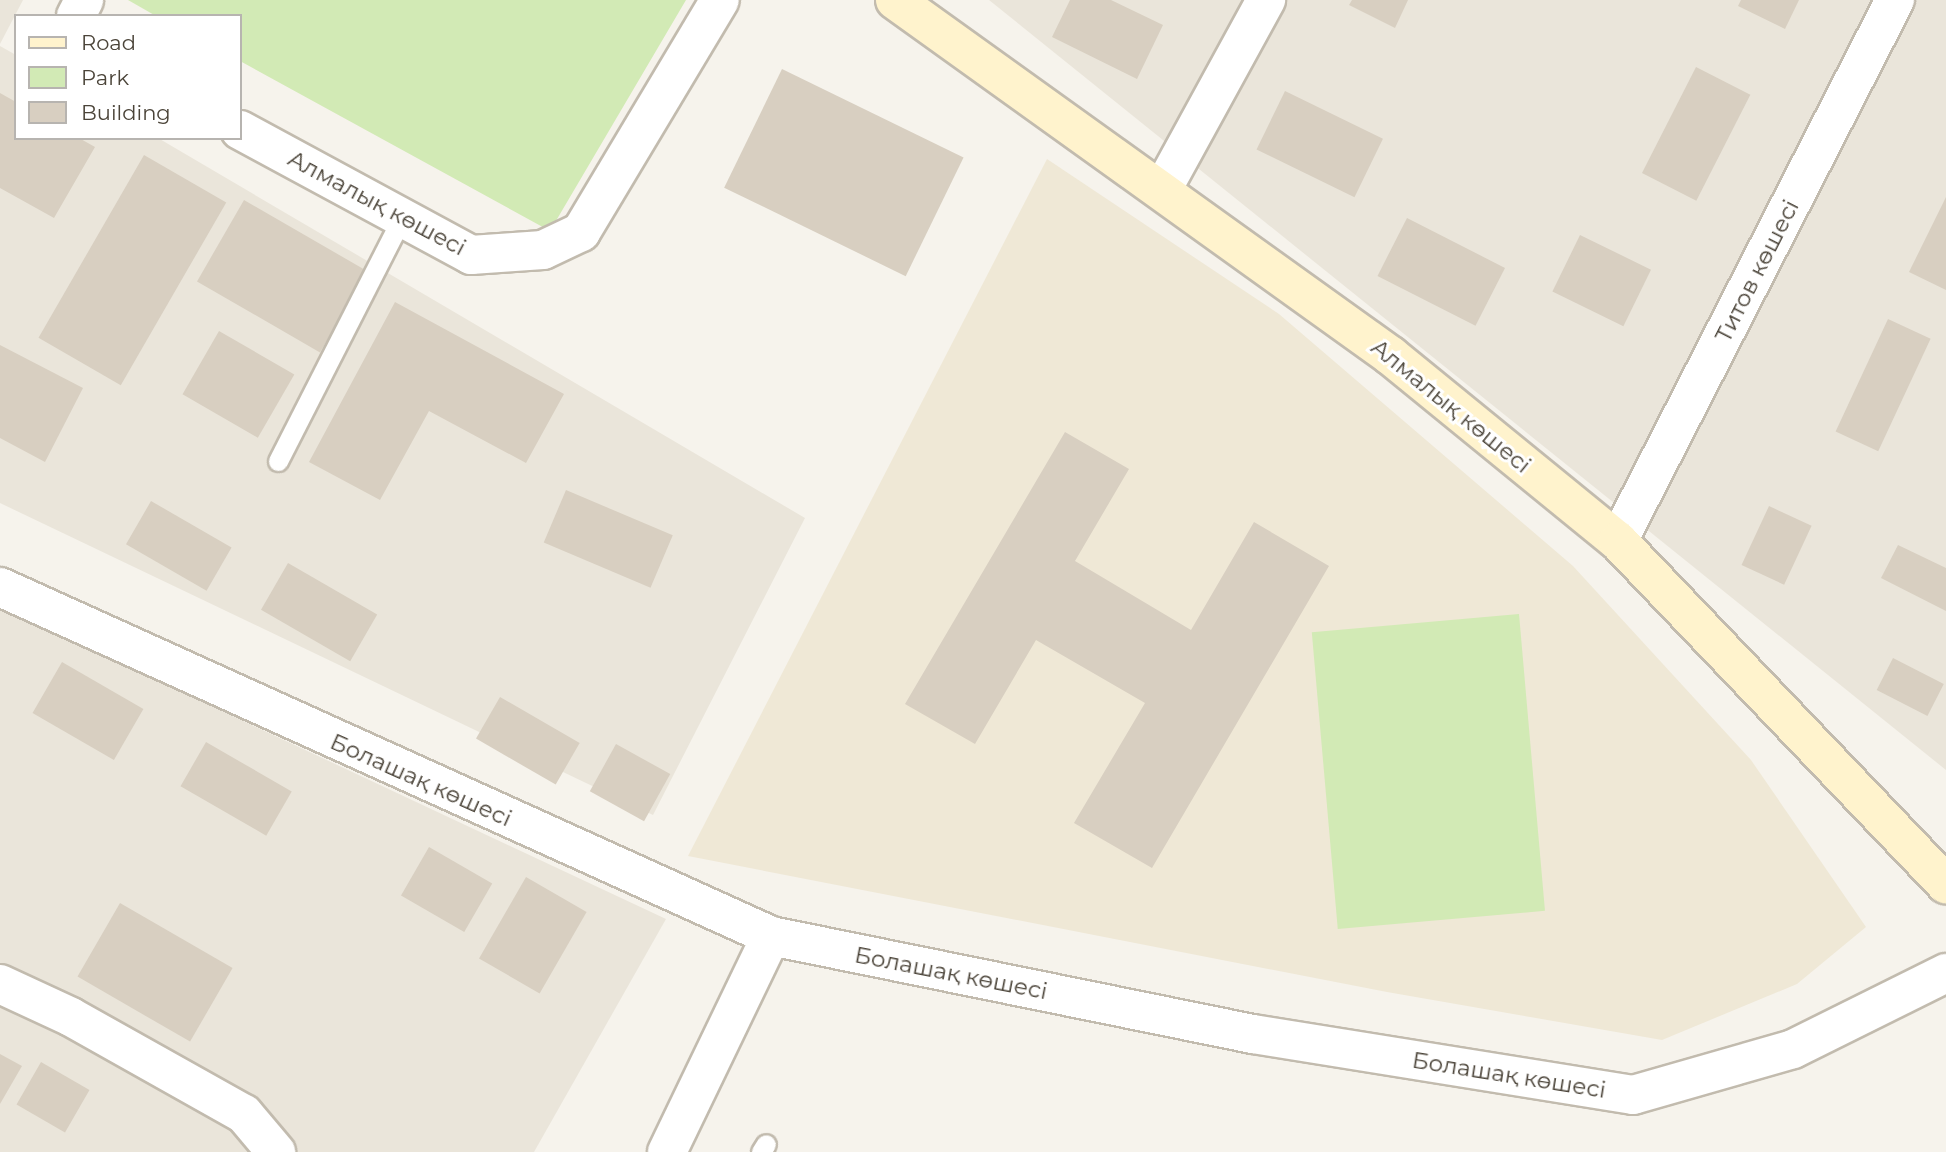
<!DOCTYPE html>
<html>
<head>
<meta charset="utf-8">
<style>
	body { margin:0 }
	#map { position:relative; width:1946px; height:1152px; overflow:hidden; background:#f6f3ec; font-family:Montserrat,sans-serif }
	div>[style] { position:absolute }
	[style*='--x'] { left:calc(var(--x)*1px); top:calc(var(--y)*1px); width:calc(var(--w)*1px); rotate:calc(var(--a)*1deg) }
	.residential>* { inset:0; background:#eae5da }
	.education>* { inset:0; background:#efe8d6 }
	.green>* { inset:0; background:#d2eab5; transform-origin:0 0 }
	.building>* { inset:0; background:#d8cfc1; transform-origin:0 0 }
	.roads { filter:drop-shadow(2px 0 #c2bbae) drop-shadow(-2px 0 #c2bbae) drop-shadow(0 2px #c2bbae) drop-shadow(0 -2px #c2bbae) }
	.lane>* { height:19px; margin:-9.5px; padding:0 9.5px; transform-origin:9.5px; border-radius:9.5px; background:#fff }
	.street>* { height:38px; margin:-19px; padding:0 19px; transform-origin:19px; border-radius:19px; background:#fff }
	.secondary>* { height:38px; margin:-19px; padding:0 19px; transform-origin:19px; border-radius:19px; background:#fff3cd }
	span { translate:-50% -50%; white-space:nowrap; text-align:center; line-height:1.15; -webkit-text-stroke:6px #fff; paint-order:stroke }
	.street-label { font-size:23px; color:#4b4439 }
	.legend { position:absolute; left:14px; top:14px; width:228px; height:126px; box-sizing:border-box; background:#fff; border:2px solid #b7b4b0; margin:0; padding:9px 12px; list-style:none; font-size:21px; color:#4b4439 }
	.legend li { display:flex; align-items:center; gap:14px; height:35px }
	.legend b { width:35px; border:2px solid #b7b4b0 }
</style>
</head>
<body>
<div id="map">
	<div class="residential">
		<i style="clip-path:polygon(0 0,23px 0,0 44px)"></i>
		<i style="clip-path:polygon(989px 0,1946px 0,1946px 770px)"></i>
		<i style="clip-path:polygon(0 46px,16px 55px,16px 138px,158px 138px,805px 518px,653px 815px,0 503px)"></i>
		<i style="clip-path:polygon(0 607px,666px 919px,534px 1152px,0 1152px)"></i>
	</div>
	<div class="education">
		<i style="clip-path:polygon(1047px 159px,1279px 314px,1573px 566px,1751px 760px,1866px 927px,1797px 984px,1662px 1040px,1387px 992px,688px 856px)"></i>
	</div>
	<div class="green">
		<i style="clip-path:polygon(128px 0,686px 0,550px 231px,240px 61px,240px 16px,156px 16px)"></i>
		<i style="left:1519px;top:614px;width:298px;height:208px;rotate:85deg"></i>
	</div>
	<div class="building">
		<i style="clip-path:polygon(1070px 0,1111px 0,1163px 25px,1137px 79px,1052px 37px)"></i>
		<i style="clip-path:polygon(1352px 0,1408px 0,1395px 28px,1349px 5px)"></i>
		<i style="clip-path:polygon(1741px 0,1799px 0,1785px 29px,1738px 6px)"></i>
		<i style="left:1696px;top:67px;width:61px;height:119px;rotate:27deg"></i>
		<i style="left:782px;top:69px;width:202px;height:132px;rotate:26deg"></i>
		<i style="left:1285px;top:91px;width:109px;height:65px;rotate:26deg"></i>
		<i style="clip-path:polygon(0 93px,16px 102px,16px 138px,79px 138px,95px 147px,54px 218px,0 188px)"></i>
		<i style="left:144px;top:155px;width:95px;height:211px;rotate:30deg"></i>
		<i style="clip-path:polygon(1946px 197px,1946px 290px,1909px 272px)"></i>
		<i style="left:244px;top:200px;width:142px;height:94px;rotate:30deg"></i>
		<i style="left:1407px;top:218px;width:110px;height:65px;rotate:27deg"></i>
		<i style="left:1580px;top:235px;width:79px;height:63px;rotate:26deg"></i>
		<i style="clip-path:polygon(395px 302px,564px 394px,526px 463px,429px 411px,380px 500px,309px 462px)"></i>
		<i style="left:1888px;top:319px;width:47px;height:124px;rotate:25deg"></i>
		<i style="left:219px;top:331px;width:87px;height:73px;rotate:30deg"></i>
		<i style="clip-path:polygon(0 345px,83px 388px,45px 462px,0 438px)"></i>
		<i style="clip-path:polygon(1065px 432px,1129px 469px,1075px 561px,1191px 630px,1254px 522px,1329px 566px,1152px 868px,1074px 823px,1145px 703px,1036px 640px,975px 744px,905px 704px)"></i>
		<i style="left:566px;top:490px;width:116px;height:57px;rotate:23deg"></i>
		<i style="left:151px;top:501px;width:93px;height:50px;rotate:30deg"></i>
		<i style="left:1769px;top:506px;width:47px;height:65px;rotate:25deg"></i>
		<i style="clip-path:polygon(1898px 545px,1946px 568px,1946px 611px,1881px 578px)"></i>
		<i style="left:288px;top:563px;width:103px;height:54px;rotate:30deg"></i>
		<i style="left:1893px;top:658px;width:57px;height:36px;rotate:27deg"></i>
		<i style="left:62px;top:662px;width:94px;height:59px;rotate:30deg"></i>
		<i style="left:500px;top:697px;width:92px;height:48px;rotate:30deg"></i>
		<i style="left:206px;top:742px;width:99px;height:51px;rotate:30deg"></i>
		<i style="left:616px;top:744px;width:62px;height:54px;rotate:29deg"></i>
		<i style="left:429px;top:847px;width:73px;height:56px;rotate:30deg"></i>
		<i style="left:526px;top:877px;width:70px;height:94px;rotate:30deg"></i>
		<i style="left:120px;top:903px;width:130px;height:85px;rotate:30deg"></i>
		<i style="clip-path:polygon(0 1054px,22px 1066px,0 1104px)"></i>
		<i style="left:41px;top:1062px;width:56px;height:49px;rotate:30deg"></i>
	</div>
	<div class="roads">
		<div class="lane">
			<i style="--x:278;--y:461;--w:275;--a:-63"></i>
			<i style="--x:761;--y:1152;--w:9;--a:-58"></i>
		</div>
		<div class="street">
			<i style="--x:76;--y:16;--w:18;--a:-63"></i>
			<i style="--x:240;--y:130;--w:263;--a:28.4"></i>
			<i style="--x:471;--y:255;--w:72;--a:-4"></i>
			<i style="--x:543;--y:250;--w:42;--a:-25.3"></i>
			<i style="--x:581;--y:232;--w:270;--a:-59.1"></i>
			<i style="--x:1162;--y:190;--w:217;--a:-61.3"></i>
			<i style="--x:1618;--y:541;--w:608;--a:-62.89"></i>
			<i style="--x:0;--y:587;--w:846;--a:24.35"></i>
			<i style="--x:771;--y:936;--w:492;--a:11.5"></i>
			<i style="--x:1253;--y:1034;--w:385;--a:9.1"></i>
			<i style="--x:1633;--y:1095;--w:166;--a:-16"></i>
			<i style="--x:1793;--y:1049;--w:171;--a:-26.4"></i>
			<i style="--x:0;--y:984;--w:78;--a:24.9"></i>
			<i style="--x:71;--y:1017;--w:198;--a:29.3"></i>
			<i style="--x:244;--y:1114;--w:50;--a:49.9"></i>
			<i style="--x:667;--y:1152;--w:240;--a:-64.3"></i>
		</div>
		<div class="secondary">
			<i style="--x:895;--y:0;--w:611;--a:35.67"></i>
			<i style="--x:1391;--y:356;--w:293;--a:39.2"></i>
			<i style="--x:1618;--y:541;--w:475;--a:46.3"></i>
		</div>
	</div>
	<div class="street-label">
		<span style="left:377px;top:203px;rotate:28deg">Алмалық көшесі</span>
		<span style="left:1757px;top:271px;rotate:-63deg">Титов көшесі</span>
		<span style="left:1451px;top:406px;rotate:39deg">Алмалық көшесі</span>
		<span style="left:421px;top:780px;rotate:24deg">Болашақ көшесі</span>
		<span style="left:951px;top:973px;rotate:11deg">Болашақ көшесі</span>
		<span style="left:1509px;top:1075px;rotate:9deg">Болашақ көшесі</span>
	</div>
	<ul class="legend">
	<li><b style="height:9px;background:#fff3cd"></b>Road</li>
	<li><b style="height:19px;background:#d2eab5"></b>Park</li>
	<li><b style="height:19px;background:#d8cfc1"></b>Building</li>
	</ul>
</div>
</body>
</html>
